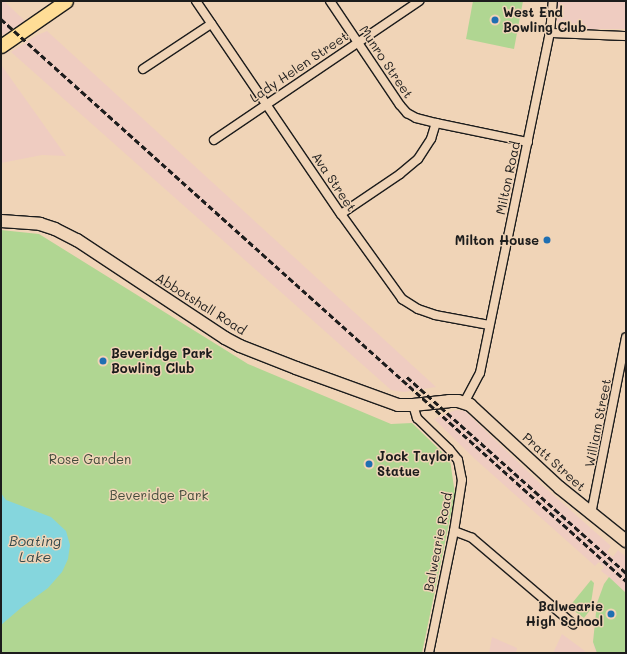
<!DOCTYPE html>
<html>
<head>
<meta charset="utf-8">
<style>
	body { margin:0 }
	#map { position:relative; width:627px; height:654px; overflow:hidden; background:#f0d4b7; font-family:Mali,sans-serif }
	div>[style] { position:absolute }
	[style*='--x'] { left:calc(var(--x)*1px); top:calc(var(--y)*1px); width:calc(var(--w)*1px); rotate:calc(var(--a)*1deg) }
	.built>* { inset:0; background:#efccc1; transform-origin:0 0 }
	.green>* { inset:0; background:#b0d692 }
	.water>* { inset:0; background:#85d6dd }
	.roads { filter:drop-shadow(1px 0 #1c1c1c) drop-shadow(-1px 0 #1c1c1c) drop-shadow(0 1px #1c1c1c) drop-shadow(0 -1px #1c1c1c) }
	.minor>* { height:8px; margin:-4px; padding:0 4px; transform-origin:4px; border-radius:4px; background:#f0d4b7 }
	.secondary>* { height:12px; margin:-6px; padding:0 6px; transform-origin:6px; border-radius:6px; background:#f0d4b7 }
	.primary>* { height:13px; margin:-6.5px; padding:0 6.5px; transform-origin:6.5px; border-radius:6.5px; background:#ffdd96 }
	.rail>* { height:2.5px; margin-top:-1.25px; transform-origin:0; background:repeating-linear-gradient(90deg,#1c1c1c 0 6px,transparent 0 9px) }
	.dots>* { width:11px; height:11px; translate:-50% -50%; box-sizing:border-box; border:2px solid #f0d4b7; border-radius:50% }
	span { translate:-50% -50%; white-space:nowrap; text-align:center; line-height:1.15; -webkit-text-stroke:3px #f0d4b7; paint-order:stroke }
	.poi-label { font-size:13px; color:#1c1c1c; font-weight:700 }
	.left { translate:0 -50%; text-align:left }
	.right { translate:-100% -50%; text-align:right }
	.street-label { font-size:13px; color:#1c1c1c }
	.park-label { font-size:13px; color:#414a3a }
	.water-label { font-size:14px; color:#364a4c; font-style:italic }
	.frame { position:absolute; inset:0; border:2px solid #1c1c1c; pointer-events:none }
</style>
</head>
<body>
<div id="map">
	<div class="built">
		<i style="clip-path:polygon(1px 1px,4px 1px,25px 21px,1px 36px)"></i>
		<i style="left:557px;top:1px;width:69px;height:28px"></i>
		<i style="clip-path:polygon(47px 31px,436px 387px,404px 392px,391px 390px,11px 52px,35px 36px)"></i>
		<i style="clip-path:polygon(1px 64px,2px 66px,66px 156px,42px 155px,1px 163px)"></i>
		<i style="clip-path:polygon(456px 410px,465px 411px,541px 484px,611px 546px,607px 552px,613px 557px,618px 550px,626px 557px,626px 653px,596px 653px,595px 650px,593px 642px,597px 603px,604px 584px,609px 577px,601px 571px,604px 567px,599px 562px,595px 566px,475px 459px,434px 419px)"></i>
		<i style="clip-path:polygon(562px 634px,585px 651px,584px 653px,553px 653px)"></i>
		<i style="clip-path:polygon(492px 637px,517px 648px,516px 653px,489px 653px)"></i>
	</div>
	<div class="green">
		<i style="clip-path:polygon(473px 1px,523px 1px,514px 49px,466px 39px)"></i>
		<i style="clip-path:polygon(1px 230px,39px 234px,248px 364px,391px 424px,412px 423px,450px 460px,455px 494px,422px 653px,1px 653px)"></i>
		<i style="clip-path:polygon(609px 577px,626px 593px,626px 653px,597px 653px,593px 642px,597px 603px,604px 584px)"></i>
		<i style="clip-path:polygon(591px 580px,594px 583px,590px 610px,584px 618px,569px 607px)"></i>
	</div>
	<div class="water">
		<i style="clip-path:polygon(1px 493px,6px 500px,51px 517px,66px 531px,70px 545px,68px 559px,62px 572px,48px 588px,22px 607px,1px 625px)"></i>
	</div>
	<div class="roads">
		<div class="minor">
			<i style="--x:196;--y:1;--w:258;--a:55.8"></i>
			<i style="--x:341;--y:214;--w:105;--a:54.3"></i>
			<i style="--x:402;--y:299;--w:19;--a:32"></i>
			<i style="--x:418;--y:309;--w:18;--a:19"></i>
			<i style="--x:435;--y:315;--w:55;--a:10.5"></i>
			<i style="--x:330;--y:1;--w:125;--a:56.1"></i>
			<i style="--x:400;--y:105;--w:11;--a:49"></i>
			<i style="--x:407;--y:113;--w:10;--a:29"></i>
			<i style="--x:416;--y:118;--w:21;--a:14"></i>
			<i style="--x:436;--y:123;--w:94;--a:11.7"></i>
			<i style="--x:550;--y:33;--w:76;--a:2.3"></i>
			<i style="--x:143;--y:69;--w:82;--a:-33.5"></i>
			<i style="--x:214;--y:140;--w:248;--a:-34.1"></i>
			<i style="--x:341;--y:214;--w:71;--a:-34.1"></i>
			<i style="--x:400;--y:174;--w:23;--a:-40"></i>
			<i style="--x:418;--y:159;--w:24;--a:-57"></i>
			<i style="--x:431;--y:139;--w:17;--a:-73"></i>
			<i style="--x:464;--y:403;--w:34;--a:-62"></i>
			<i style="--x:480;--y:373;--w:347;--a:-78.4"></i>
			<i style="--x:550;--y:33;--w:32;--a:-85"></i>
			<i style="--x:413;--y:405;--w:14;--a:73"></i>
			<i style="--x:417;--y:418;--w:45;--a:44.1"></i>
			<i style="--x:449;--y:449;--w:14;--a:51"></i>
			<i style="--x:458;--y:460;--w:20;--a:79"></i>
			<i style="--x:462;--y:480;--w:52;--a:98.9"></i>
			<i style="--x:454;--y:531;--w:125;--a:101.6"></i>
			<i style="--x:591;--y:514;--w:180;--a:-78.8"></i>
			<i style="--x:454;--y:531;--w:19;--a:21"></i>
			<i style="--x:472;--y:538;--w:133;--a:40.4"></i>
		</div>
		<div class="secondary">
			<i style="--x:1;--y:221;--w:39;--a:4"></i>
			<i style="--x:40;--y:224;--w:16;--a:18"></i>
			<i style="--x:55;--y:229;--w:25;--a:27"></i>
			<i style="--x:77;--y:240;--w:178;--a:33.5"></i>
			<i style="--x:225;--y:338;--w:17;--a:28"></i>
			<i style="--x:240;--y:346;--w:60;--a:21.4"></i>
			<i style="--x:296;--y:368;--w:109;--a:19.9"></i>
			<i style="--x:398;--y:405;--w:15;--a:0"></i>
			<i style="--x:413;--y:405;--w:36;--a:-6"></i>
			<i style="--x:449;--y:401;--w:9;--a:0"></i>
			<i style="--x:458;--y:401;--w:13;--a:18"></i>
			<i style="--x:470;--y:405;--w:122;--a:42.7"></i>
			<i style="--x:560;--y:488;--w:85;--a:38.8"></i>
		</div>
		<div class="primary">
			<i style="--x:1;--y:46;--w:79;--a:-34.7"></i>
		</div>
	</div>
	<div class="rail">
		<i style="--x:1;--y:19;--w:841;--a:41.96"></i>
		<i style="--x:407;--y:377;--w:294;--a:41.8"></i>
	</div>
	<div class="dots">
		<i style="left:495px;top:20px;background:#1f6fb2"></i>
		<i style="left:547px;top:240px;background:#1f6fb2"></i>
		<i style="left:103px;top:361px;background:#1f6fb2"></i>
		<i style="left:369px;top:464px;background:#1f6fb2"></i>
		<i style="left:611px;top:614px;background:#1f6fb2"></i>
	</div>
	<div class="poi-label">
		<span class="left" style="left:503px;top:20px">West End<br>Bowling Club</span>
		<span class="right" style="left:539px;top:240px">Milton House</span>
		<span class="left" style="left:111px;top:361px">Beveridge Park<br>Bowling Club</span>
		<span class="left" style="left:377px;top:464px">Jock Taylor<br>Statue</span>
		<span class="right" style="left:603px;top:614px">Balwearie<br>High School</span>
	</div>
	<div class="street-label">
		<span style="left:386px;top:62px;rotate:56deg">Munro Street</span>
		<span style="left:299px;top:67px;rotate:-34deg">Lady Helen Street</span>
		<span style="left:508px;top:178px;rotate:-78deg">Milton Road</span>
		<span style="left:334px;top:182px;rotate:56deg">Ava Street</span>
		<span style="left:201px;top:304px;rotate:32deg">Abbotshall Road</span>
		<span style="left:598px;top:423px;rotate:-79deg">William Street</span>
		<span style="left:554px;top:462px;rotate:42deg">Pratt Street</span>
		<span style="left:438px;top:542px;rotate:-79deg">Balwearie Road</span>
	</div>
	<div class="park-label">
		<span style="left:90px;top:459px">Rose Garden</span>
		<span style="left:159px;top:495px">Beveridge Park</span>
	</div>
	<div class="water-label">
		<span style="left:35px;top:549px">Boating<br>Lake</span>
	</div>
	<div class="frame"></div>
</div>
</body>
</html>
